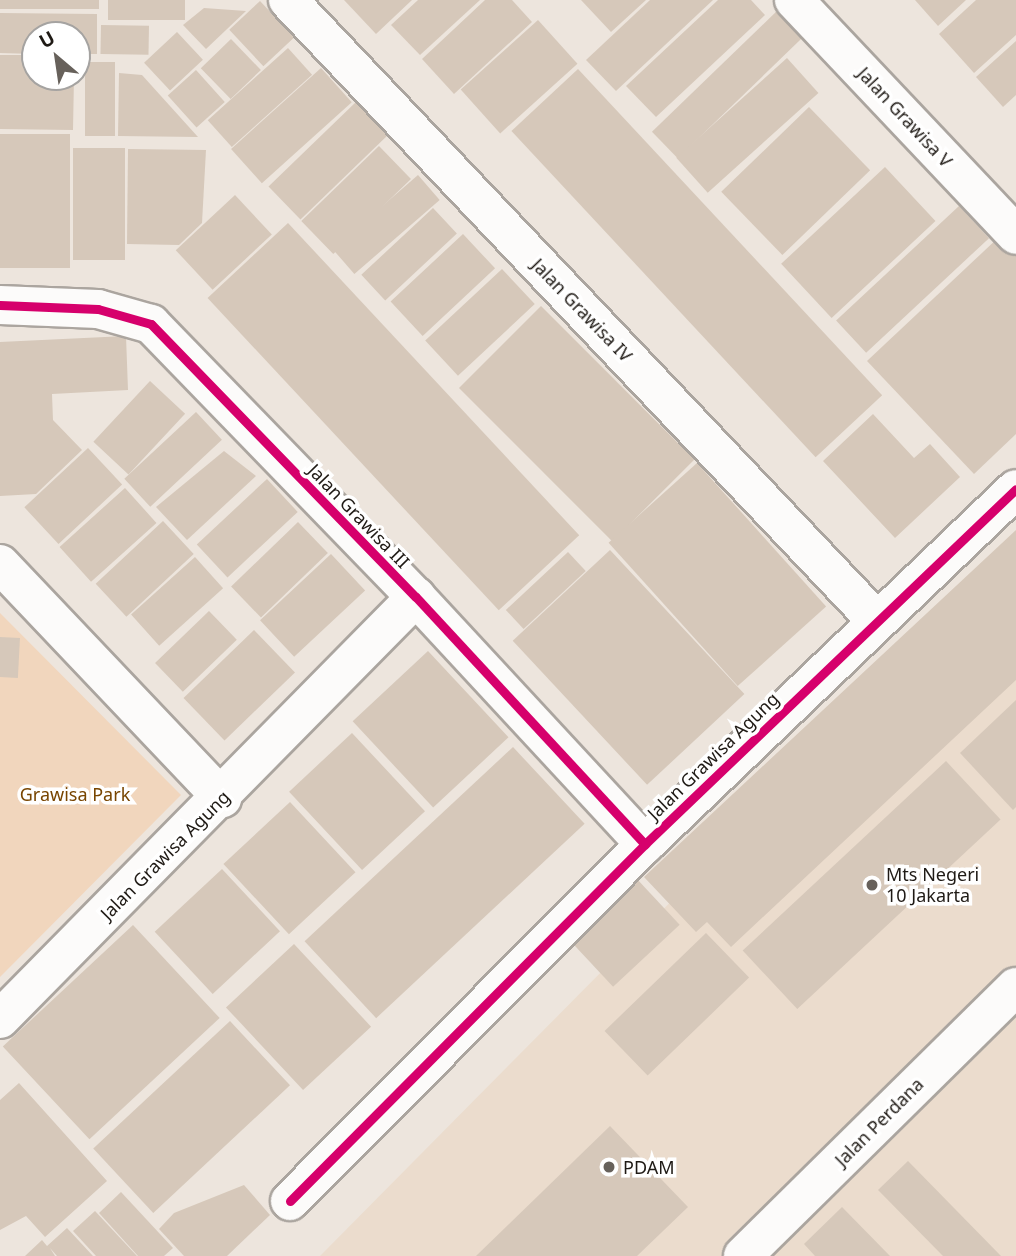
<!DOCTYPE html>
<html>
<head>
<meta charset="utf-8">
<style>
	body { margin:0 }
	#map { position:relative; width:1016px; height:1256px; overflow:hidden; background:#ede5dd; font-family:"Noto Sans",sans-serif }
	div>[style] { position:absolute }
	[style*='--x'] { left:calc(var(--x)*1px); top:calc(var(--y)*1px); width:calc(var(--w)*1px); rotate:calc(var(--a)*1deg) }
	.built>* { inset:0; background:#ebdccd }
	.green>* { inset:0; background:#f1d6bd }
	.building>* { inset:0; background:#d6c8ba; transform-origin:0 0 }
	.roads { filter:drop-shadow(2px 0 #aba59f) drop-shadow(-2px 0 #aba59f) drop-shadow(0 2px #aba59f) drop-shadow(0 -2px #aba59f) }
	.minor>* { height:38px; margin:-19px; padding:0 19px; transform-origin:19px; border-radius:19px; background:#fcfbfa }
	.cycleway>* { height:9px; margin:-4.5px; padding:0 4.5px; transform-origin:4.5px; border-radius:4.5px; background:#d6006c }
	.dots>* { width:19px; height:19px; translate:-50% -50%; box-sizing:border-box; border:4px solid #fff; border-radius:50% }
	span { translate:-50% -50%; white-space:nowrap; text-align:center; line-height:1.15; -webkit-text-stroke:7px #fff; paint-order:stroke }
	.street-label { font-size:18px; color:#1f1a15 }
	.park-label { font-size:18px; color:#784500 }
	.poi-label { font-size:18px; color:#1f1a15 }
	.left { translate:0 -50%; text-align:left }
	.north { position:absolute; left:21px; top:21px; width:70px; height:70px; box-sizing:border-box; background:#fff; border:2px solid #a5a3a1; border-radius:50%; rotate:331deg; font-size:19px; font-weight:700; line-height:28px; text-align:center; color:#1f1a15 }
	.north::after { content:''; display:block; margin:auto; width:24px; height:32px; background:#67615b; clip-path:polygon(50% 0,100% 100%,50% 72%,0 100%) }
</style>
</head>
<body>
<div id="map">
	<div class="built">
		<i style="clip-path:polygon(1016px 553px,1016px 1256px,320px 1256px)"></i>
	</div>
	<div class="green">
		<i style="clip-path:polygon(0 613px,181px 795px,0 977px)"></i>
	</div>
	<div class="building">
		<i style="left:0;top:0;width:99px;height:9px"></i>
		<i style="left:108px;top:0;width:77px;height:20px"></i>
		<i style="clip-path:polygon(344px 0,412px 0,376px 34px)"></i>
		<i style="clip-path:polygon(418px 0,480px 0,420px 55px,391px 25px)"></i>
		<i style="clip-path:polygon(485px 0,512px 0,532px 22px,454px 94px,422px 59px)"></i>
		<i style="clip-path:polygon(581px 0,646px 0,611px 32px)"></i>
		<i style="clip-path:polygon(650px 0,713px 0,616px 91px,586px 60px)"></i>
		<i style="clip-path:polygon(718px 0,751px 0,765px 15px,656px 117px,626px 86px)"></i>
		<i style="clip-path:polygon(915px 0,966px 0,938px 26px)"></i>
		<i style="clip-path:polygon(976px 0,1016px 0,1016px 35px,974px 73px,939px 34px)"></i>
		<i style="left:260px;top:1px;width:50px;height:42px;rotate:47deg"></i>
		<i style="clip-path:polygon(204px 8px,246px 11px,206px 49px,183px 25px)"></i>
		<i style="left:780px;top:8px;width:37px;height:178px;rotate:46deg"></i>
		<i style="clip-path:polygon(0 13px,97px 14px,97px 54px,77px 54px,77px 35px,35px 35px,35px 54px,0 53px)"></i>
		<i style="left:538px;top:20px;width:59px;height:104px;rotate:48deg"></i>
		<i style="left:101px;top:25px;width:48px;height:29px;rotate:1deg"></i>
		<i style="left:177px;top:32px;width:38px;height:45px;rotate:47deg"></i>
		<i style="left:231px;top:39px;width:43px;height:42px;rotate:46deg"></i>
		<i style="clip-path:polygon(1016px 41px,1016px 95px,1003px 107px,976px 77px)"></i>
		<i style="left:288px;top:48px;width:36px;height:108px;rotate:48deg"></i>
		<i style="clip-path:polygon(0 55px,35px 55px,35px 77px,74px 77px,73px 130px,0 129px)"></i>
		<i style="left:787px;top:58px;width:47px;height:149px;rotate:48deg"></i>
		<i style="left:85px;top:62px;width:30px;height:74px"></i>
		<i style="left:321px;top:68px;width:46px;height:121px;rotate:48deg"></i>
		<i style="left:578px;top:69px;width:446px;height:91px;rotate:47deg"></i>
		<i style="left:196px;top:70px;width:43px;height:38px;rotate:48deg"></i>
		<i style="clip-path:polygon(119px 73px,142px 75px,198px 137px,118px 136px)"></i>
		<i style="left:357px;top:101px;width:46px;height:123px;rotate:46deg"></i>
		<i style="left:809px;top:107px;width:88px;height:122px;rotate:46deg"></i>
		<i style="left:0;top:134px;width:70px;height:134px"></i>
		<i style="left:379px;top:146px;width:46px;height:108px;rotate:46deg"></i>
		<i style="left:73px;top:148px;width:52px;height:112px"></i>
		<i style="clip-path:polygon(128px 149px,206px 150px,202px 223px,179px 245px,127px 244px)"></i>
		<i style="left:885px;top:167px;width:74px;height:142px;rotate:47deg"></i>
		<i style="left:418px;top:175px;width:33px;height:113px;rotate:49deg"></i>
		<i style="left:235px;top:195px;width:54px;height:81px;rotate:47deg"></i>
		<i style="left:959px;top:206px;width:44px;height:168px;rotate:47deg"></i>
		<i style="left:433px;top:208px;width:35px;height:98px;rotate:47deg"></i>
		<i style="left:288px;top:223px;width:427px;height:110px;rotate:47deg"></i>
		<i style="left:463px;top:234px;width:47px;height:99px;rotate:47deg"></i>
		<i style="clip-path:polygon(1000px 236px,1016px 253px,1016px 434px,974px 474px,867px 361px)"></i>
		<i style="left:502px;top:269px;width:48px;height:105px;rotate:47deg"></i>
		<i style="left:541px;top:306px;width:217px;height:116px;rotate:45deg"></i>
		<i style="clip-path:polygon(126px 336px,128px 390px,52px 394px,53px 420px,82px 450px,36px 494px,0 496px,0 342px)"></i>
		<i style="left:150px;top:381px;width:48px;height:83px;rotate:43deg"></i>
		<i style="left:196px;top:412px;width:38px;height:98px;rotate:47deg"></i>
		<i style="clip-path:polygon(873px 414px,914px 458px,930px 444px,960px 477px,895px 538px,823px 461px)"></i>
		<i style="left:88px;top:448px;width:50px;height:87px;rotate:47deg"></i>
		<i style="clip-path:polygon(224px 451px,256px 476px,187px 540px,156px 507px)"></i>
		<i style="left:697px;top:463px;width:193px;height:119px;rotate:48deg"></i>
		<i style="left:267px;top:479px;width:45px;height:96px;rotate:47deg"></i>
		<i style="left:125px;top:488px;width:47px;height:88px;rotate:48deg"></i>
		<i style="left:163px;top:521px;width:45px;height:92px;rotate:47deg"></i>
		<i style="left:298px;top:522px;width:43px;height:93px;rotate:46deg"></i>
		<i style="clip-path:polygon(1016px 530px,1016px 680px,731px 947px,707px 922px,696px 932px,644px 877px)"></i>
		<i style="left:610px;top:550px;width:197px;height:133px;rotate:47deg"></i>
		<i style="left:568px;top:552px;width:26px;height:85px;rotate:47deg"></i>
		<i style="left:331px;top:554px;width:50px;height:97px;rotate:47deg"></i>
		<i style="left:195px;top:557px;width:42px;height:86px;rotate:48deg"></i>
		<i style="left:209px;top:611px;width:40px;height:75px;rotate:46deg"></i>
		<i style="left:254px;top:630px;width:59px;height:98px;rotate:46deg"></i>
		<i style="left:0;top:637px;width:20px;height:40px;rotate:3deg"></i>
		<i style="left:428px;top:651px;width:118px;height:103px;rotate:47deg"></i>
		<i style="clip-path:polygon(1016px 700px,1016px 807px,1013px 810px,960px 753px)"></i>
		<i style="left:352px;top:733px;width:107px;height:86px;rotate:47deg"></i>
		<i style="left:513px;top:747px;width:105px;height:285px;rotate:47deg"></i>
		<i style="left:946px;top:761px;width:80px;height:278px;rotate:47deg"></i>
		<i style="left:290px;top:802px;width:96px;height:91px;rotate:47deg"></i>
		<i style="left:222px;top:869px;width:85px;height:92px;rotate:47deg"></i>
		<i style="left:636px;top:878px;width:64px;height:91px;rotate:47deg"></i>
		<i style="left:133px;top:925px;width:127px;height:178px;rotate:47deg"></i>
		<i style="left:706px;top:933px;width:62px;height:141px;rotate:46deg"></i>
		<i style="left:294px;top:944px;width:113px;height:93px;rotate:47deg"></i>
		<i style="left:230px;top:1021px;width:88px;height:187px;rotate:47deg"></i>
		<i style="clip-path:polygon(19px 1083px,107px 1181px,45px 1237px,26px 1216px,0 1230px,0 1100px)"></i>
		<i style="clip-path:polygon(610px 1126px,688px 1207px,637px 1256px,476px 1256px)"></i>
		<i style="clip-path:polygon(908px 1161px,1001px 1256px,943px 1256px,878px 1190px)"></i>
		<i style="clip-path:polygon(244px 1185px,270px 1215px,227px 1256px,184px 1256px,159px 1229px,174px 1213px)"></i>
		<i style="clip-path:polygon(121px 1192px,173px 1248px,164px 1256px,138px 1256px,99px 1213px)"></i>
		<i style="clip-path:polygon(842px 1207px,890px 1256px,815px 1256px,804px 1244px)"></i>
		<i style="clip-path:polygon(95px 1211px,137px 1256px,96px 1256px,73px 1231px)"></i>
		<i style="clip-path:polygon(67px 1228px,93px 1256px,57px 1256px,50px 1248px,55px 1256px,25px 1256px,42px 1240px,47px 1246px)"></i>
	</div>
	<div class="roads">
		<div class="minor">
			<i style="--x:288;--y:0;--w:854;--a:46.52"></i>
			<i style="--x:794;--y:0;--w:323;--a:46.6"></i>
			<i style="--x:0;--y:305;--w:98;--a:2.3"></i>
			<i style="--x:98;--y:309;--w:55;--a:15.8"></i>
			<i style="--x:151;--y:324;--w:380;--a:45.9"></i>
			<i style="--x:416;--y:597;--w:337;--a:47.2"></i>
			<i style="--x:0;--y:564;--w:323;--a:46.5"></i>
			<i style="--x:0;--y:1019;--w:593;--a:-45.41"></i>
			<i style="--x:290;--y:1201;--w:503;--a:-45.16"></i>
			<i style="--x:645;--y:844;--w:513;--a:-43.74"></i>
			<i style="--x:743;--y:1256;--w:383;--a:-44.6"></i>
		</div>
	</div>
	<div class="cycleway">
		<i style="--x:0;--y:305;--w:98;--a:2.3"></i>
		<i style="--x:98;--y:309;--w:55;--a:15.8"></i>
		<i style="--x:151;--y:324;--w:380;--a:45.9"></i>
		<i style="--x:416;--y:597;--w:337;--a:47.2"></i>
		<i style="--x:290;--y:1201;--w:503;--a:-45.16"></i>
		<i style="--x:645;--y:844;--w:513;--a:-43.74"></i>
	</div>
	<div class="dots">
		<i style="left:872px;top:885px;background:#67615b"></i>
		<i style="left:609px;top:1167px;background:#67615b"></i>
	</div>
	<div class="street-label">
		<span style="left:905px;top:117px;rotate:47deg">Jalan Grawisa V</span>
		<span style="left:582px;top:310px;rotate:46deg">Jalan Grawisa IV</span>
		<span style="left:359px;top:516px;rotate:46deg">Jalan Grawisa III</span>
		<span style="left:713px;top:756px;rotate:-44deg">Jalan Grawisa Agung</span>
		<span style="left:165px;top:855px;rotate:-45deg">Jalan Grawisa Agung</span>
		<span style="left:879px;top:1122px;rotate:-45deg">Jalan Perdana</span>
	</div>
	<div class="park-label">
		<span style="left:75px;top:794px">Grawisa Park</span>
	</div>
	<div class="poi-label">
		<span class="left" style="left:886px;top:885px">Mts Negeri<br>10 Jakarta</span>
		<span class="left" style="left:623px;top:1167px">PDAM</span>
	</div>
	<div class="north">U</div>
</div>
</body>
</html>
